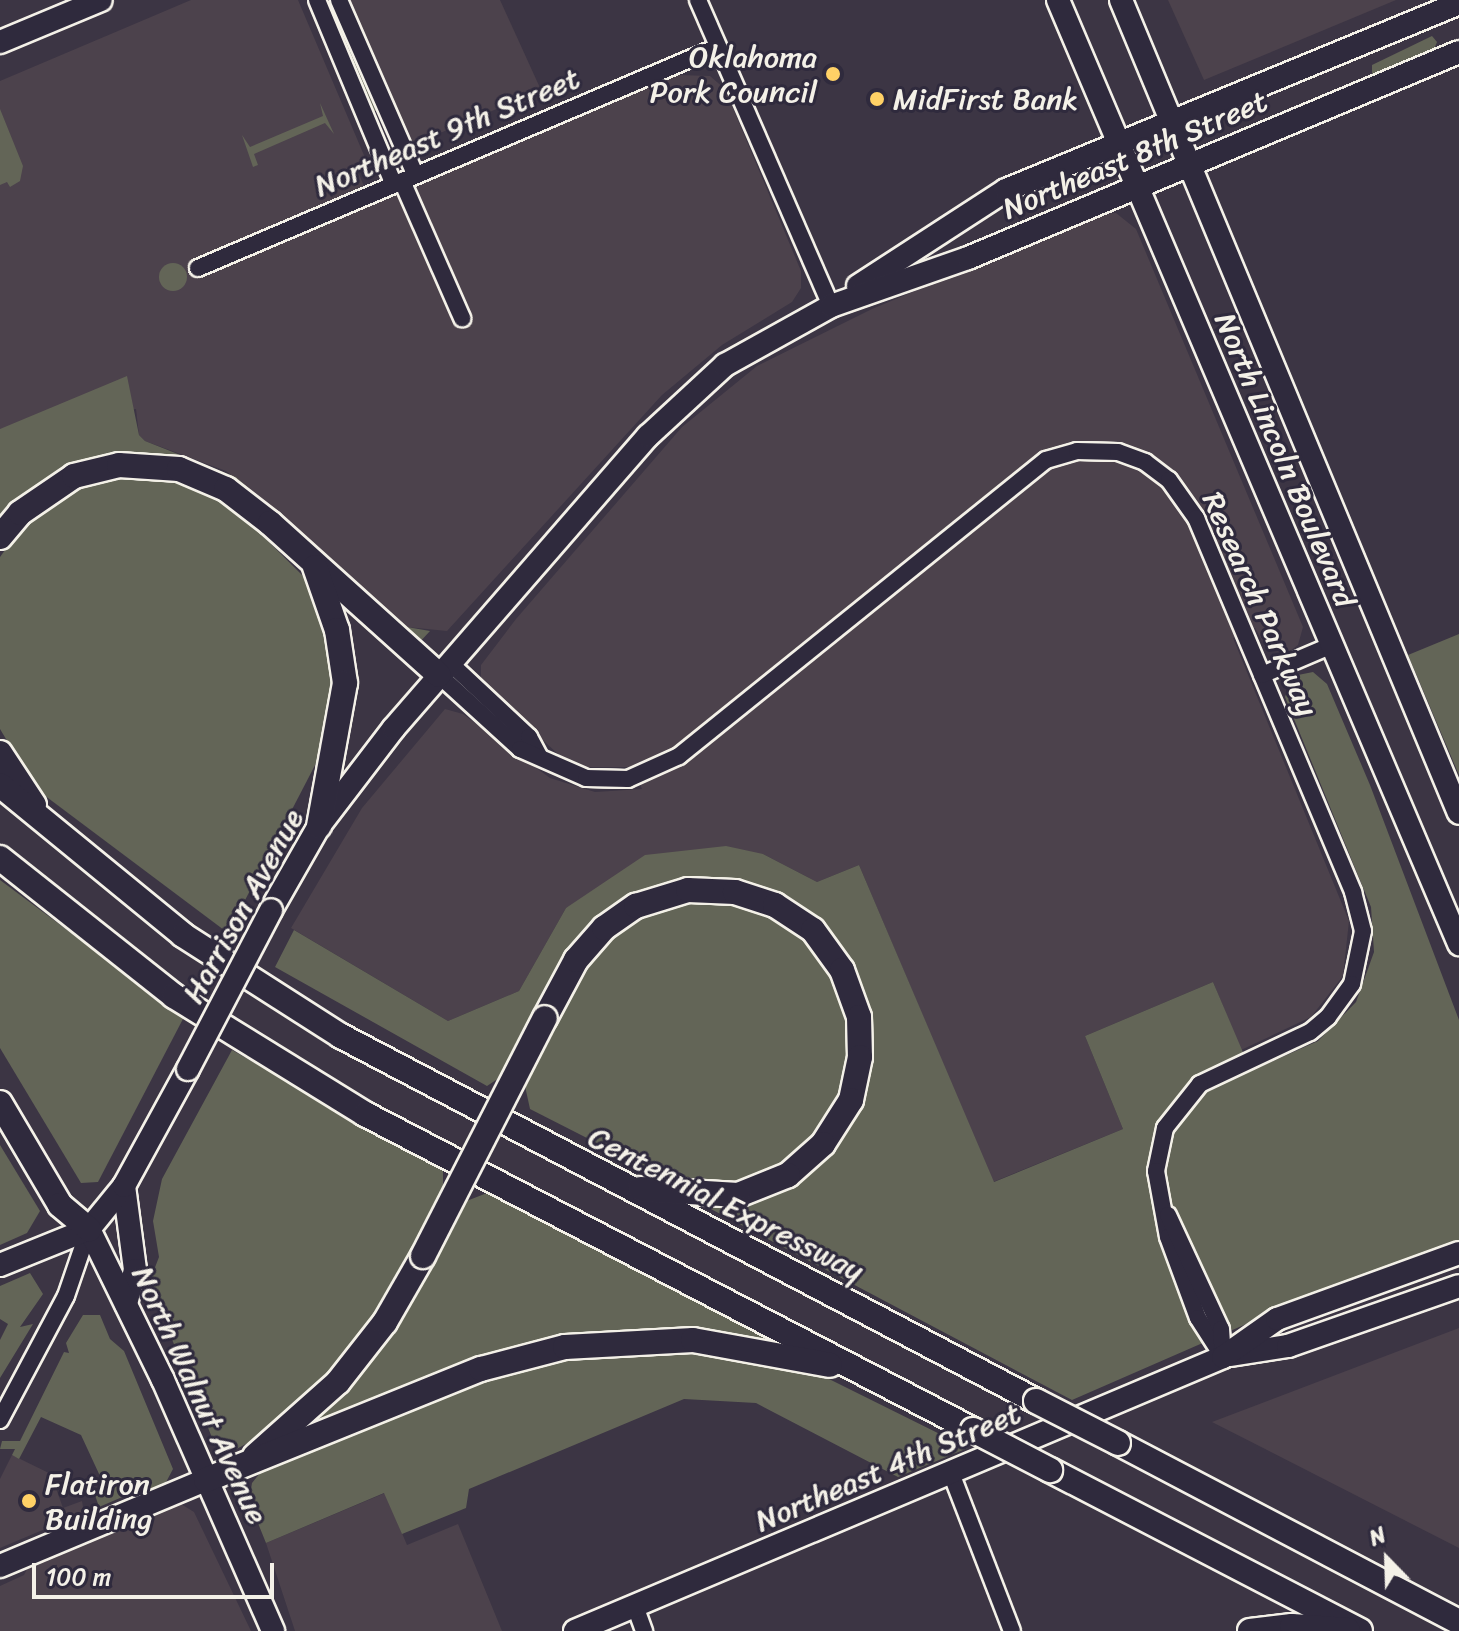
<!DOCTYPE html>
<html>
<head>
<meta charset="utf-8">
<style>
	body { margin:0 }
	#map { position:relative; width:1459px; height:1631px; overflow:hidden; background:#3c3544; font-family:Sriracha,sans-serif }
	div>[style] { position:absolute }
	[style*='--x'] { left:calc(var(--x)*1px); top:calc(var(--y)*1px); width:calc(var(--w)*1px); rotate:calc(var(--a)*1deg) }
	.built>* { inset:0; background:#4c424c }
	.green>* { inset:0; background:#636557 }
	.round { border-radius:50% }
	.roads { filter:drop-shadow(2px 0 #f4f1e8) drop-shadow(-2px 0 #f4f1e8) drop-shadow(0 2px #f4f1e8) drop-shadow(0 -2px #f4f1e8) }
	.minor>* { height:16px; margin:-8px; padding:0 8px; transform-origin:8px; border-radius:8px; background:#2f2a3d }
	.major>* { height:22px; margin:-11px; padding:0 11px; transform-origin:11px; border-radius:11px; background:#2f2a3d }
	.highway>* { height:24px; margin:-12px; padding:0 12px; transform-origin:12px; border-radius:12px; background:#2f2a3d }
	.bridges { filter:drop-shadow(2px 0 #f4f1e8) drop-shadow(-2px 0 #f4f1e8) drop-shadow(0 2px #f4f1e8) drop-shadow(0 -2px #f4f1e8) }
	.major-bridge>* { height:22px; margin:-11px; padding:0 11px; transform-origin:11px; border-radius:11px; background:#2f2a3d }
	.highway-bridge>* { height:24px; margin:-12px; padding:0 12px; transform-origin:12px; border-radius:12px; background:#2f2a3d }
	.dots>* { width:22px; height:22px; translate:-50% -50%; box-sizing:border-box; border:4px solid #2f2a3d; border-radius:50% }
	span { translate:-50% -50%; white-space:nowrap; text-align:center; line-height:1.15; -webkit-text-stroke:6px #2f2a3d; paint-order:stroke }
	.poi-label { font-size:30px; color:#f4f1e8 }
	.right { translate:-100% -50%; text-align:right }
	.left { translate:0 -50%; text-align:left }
	.street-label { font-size:30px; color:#f4f1e8 }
	.north { position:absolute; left:1347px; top:1519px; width:80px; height:80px; -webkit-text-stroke:6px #2f2a3d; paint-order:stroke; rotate:337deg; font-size:22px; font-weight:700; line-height:32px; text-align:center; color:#f4f1e8 }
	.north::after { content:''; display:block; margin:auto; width:28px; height:36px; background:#f4f1e8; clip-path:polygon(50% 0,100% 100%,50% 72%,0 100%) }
	.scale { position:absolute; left:32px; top:1563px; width:242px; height:36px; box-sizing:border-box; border:4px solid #f4f1e8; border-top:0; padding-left:10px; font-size:24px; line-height:28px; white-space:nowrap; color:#f4f1e8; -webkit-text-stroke:6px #2f2a3d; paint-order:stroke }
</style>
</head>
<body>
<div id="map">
	<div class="built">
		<i style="clip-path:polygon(191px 0,298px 0,369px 167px,358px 172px,367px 193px,378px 192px,385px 199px,678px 75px,710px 76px,725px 89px,801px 271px,801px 288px,792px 302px,722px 345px,662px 395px,447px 631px,407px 627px,226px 471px,145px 441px,139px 435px,136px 409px,0 429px,0 81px)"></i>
		<i style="clip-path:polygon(350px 0,500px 0,541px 90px,412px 145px)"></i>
		<i style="clip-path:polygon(1168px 0,1396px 0,1204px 80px)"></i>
		<i style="clip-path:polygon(1116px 213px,1136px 229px,1303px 627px,1298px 645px,1286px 654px,1266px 648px,1255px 628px,1233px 638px,1349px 921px,1343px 976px,1311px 1017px,1241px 1050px,1213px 982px,1085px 1036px,1123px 1129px,993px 1182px,859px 865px,817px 882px,763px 854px,566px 908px,519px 991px,448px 1021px,291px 928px,362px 808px,445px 709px,463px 714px,550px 778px,595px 792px,642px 789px,632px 767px,587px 767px,559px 755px,481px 683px,481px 665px,516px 619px,682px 427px,757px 366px,872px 309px,1098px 214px)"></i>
		<i style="clip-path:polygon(1459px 1328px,1459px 1548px,1212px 1422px)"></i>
		<i style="clip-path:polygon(12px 1455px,51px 1474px,63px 1508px,82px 1501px,85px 1519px,68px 1526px,64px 1521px,0 1548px,0 1479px)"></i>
		<i style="clip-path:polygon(385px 1493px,407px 1545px,458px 1524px,502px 1631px,295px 1631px,266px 1543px)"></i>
		<i style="clip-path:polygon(181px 1504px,194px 1512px,251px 1631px,0 1631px,0 1586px,24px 1575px,29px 1565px)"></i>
	</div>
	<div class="green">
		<i style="clip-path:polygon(328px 5px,354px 45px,379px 111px,372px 111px)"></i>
		<i style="clip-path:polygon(1432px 36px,1437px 42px,1432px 54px,1372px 76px,1372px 65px)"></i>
		<i style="clip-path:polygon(320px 103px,334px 134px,325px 123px,254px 154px,258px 165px,253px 167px,242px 135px,250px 147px,323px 116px)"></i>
		<i style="clip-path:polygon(0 109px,23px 166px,20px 181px,10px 187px,7px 182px,0 185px)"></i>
		<i class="round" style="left:159px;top:263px;width:28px;height:28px"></i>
		<i style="clip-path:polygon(127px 376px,139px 435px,145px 441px,236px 477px,407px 627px,430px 631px,418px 644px,256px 499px,146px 455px,0 523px,0 429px)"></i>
		<i style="clip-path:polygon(107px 476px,185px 480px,233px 506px,307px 580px,337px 677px,326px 744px,228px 933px,36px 789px,0 729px,0 557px,23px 525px,64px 491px)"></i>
		<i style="clip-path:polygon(1459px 634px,1459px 775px,1408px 655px)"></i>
		<i style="clip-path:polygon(1313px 672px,1327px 684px,1370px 785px,1459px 1020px,1459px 1243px,1315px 1294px,1072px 1400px,709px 1208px,724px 1206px,837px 1141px,866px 1009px,785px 902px,639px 894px,505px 1074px,487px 1086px,275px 967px,294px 930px,448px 1021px,519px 991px,566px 908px,645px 855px,726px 846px,763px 854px,817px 882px,859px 865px,994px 1182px,1123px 1129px,1085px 1036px,1213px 982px,1251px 1071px,1318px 1041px,1356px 1002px,1374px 952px,1371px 907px,1285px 697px,1293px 676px)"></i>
		<i style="clip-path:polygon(0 880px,184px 1017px,98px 1182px,81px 1183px,0 1048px)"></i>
		<i style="clip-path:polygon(706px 897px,770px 912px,814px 944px,840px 981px,853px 1041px,844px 1094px,807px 1151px,747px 1185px,687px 1189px,530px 1109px,525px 1086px,577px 973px,626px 920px)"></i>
		<i style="clip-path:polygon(232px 1050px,443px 1170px,443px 1193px,357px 1348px,272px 1430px,231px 1452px,213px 1440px,149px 1283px,159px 1257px,153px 1221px,162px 1179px)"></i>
		<i style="clip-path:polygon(0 1145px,40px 1211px,27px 1233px,0 1245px)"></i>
		<i style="clip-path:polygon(487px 1193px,774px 1342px,773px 1346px,622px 1333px,300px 1436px,297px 1430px,464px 1202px)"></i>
		<i style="clip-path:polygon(30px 1273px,43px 1294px,20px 1327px,33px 1324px,0 1378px,0 1340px,8px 1324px,0 1319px,0 1286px)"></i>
		<i style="clip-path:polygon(83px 1315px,100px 1315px,110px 1339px,124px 1351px,173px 1469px,164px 1486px,151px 1492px,148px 1486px,99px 1507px,95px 1495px,106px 1489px,81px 1435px,41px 1417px,19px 1459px,12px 1455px,15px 1449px,0 1449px,2px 1441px,20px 1441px,64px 1352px,69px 1353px,66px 1343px)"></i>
		<i style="clip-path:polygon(677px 1346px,827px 1378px,968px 1448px,898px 1477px,756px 1403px,684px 1399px,469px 1489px,466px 1508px,402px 1534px,384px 1493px,266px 1543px,249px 1501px,252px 1483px,264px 1468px,471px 1381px,539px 1360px)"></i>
	</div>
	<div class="roads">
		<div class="minor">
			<i style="--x:317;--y:0;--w:200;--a:67.4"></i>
			<i style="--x:339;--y:0;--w:190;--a:66.4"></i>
			<i style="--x:698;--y:0;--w:334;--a:66.5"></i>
			<i style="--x:402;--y:181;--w:150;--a:66.3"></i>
			<i style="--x:198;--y:268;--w:565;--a:-23.03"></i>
			<i style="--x:450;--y:663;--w:108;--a:43.1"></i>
			<i style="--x:529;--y:737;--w:21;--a:62"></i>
			<i style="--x:439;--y:675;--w:110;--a:42.4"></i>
			<i style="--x:520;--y:749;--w:72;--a:23.7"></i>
			<i style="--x:586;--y:778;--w:42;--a:1.4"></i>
			<i style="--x:628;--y:779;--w:56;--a:-24.3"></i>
			<i style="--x:679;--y:756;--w:471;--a:-38.9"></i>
			<i style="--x:1046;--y:460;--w:32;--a:-16"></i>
			<i style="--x:1077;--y:451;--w:41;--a:1.4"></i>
			<i style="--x:1118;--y:452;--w:29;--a:20"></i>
			<i style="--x:1145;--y:462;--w:30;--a:37"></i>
			<i style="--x:1169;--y:480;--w:47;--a:54.6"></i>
			<i style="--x:1196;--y:518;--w:406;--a:67.2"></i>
			<i style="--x:1353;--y:892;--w:40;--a:75.6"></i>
			<i style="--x:1363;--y:931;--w:54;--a:101.7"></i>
			<i style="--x:1352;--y:984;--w:41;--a:126"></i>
			<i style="--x:1328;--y:1017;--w:23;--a:140"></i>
			<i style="--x:1310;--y:1032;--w:122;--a:154.7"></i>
			<i style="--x:1200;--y:1084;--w:56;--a:128.5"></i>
			<i style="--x:1165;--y:1128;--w:44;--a:101.8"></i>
			<i style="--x:1156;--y:1171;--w:67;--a:79.7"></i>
			<i style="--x:1168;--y:1237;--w:86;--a:69.7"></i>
			<i style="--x:1198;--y:1318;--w:46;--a:57.3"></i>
			<i style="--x:1262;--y:675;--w:76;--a:-23.2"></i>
			<i style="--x:1168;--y:1215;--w:126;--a:65.1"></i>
			<i style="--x:1221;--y:1329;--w:27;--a:86"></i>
			<i style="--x:0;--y:1420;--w:140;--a:-62"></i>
			<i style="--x:66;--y:1296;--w:71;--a:-71.1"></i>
			<i style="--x:951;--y:1473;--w:169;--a:68.9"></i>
			<i style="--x:635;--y:1606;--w:27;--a:70"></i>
		</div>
		<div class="major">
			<i style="--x:1058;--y:0;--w:1026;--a:66.98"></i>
			<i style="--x:1121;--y:0;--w:880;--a:67.43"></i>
			<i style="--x:0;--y:42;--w:109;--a:-22.6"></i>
			<i style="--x:858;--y:286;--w:176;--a:-33"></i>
			<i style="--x:1006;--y:190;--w:490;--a:-22.4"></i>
			<i style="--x:271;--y:910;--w:97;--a:-60.3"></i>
			<i style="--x:319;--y:826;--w:123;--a:-52.6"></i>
			<i style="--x:394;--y:728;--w:387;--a:-49"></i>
			<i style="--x:648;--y:436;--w:105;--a:-42.7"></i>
			<i style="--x:725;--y:365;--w:121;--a:-29.1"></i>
			<i style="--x:831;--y:306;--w:145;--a:-19.3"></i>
			<i style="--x:968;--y:258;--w:532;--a:-22.76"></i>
			<i style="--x:124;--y:1186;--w:85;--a:82.5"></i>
			<i style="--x:135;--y:1270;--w:35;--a:105"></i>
			<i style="--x:89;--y:1229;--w:168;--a:63.9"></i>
			<i style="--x:163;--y:1380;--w:274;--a:66.3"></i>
			<i style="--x:89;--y:1229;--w:55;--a:-50.9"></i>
			<i style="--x:124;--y:1186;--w:133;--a:-61.3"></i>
			<i style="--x:0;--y:1265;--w:96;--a:-22"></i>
			<i style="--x:1231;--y:1355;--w:58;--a:-9"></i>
			<i style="--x:1288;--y:1346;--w:181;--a:-19.3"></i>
			<i style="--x:0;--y:1566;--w:223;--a:-22.7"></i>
			<i style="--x:575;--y:1631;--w:704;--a:-22.92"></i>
			<i style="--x:1223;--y:1357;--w:66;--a:-35.1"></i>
			<i style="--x:1277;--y:1319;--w:194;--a:-19.9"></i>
		</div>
		<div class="highway">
			<i style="--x:0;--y:537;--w:31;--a:-50"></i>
			<i style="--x:20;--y:513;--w:65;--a:-34.4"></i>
			<i style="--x:74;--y:476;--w:46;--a:-13.7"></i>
			<i style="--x:119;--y:465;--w:60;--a:3.8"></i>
			<i style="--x:179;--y:469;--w:51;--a:23.1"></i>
			<i style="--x:226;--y:489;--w:56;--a:37.7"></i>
			<i style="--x:270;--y:523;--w:227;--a:42"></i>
			<i style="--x:315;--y:567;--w:67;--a:70.8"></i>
			<i style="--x:337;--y:630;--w:54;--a:81.4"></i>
			<i style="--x:345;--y:683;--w:145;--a:100.3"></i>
			<i style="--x:0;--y:753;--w:62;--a:56.8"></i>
			<i style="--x:0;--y:785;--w:237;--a:39.3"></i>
			<i style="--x:183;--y:935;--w:188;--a:32.6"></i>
			<i style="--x:341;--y:1036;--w:785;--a:27.71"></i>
			<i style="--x:0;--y:858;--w:222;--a:38.4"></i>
			<i style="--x:174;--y:996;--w:225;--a:31.7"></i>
			<i style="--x:365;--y:1114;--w:685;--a:27.46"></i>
			<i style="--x:545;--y:1018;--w:66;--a:-61.9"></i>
			<i style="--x:576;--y:960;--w:43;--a:-48.8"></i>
			<i style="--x:604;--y:928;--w:39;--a:-35"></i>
			<i style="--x:636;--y:906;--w:54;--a:-17.1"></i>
			<i style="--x:688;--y:890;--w:47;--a:2.4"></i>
			<i style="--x:735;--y:892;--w:42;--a:18"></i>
			<i style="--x:775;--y:905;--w:45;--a:33.3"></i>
			<i style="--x:813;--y:930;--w:49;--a:54.1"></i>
			<i style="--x:842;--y:970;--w:50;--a:70.1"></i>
			<i style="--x:859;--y:1017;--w:40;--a:88.6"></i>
			<i style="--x:860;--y:1057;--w:44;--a:101.8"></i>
			<i style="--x:851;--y:1100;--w:52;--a:122.5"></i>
			<i style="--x:823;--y:1144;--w:47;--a:138.5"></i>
			<i style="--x:788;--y:1175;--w:54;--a:158.2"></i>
			<i style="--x:738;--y:1195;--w:98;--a:-176.5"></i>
			<i style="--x:0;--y:1103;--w:118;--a:59.5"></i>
			<i style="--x:60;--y:1205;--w:38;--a:40"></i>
			<i style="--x:1118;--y:1443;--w:385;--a:27.7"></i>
			<i style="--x:255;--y:1456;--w:111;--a:-41.7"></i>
			<i style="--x:338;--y:1382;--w:76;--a:-51.9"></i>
			<i style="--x:385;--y:1322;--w:76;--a:-60.1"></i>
			<i style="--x:1050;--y:1470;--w:349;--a:27.4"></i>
			<i style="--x:206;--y:1480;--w:297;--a:-22"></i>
			<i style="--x:481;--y:1369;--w:87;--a:-14.7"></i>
			<i style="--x:565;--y:1347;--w:128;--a:-3.1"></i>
			<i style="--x:693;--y:1340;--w:139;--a:10.3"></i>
			<i style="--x:1250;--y:1631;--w:42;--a:-6.8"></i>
			<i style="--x:1292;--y:1626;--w:56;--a:4.1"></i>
		</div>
	</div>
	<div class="bridges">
		<div class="major-bridge">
			<i style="--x:188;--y:1069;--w:179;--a:-62.4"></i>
		</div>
		<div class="highway-bridge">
			<i style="--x:423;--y:1256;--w:267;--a:-62.9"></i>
			<i style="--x:1036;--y:1401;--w:92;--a:27.1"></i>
			<i style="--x:973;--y:1430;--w:87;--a:27.5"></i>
		</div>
	</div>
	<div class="dots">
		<i style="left:833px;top:74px;background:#ffd166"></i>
		<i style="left:877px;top:99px;background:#ffd166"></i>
		<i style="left:29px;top:1501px;background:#ffd166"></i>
	</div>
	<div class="poi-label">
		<span class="right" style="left:817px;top:74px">Oklahoma<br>Pork Council</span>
		<span class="left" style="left:893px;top:99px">MidFirst Bank</span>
		<span class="left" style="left:45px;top:1501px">Flatiron<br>Building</span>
	</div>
	<div class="street-label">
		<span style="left:447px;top:132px;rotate:-23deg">Northeast 9th Street</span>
		<span style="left:1135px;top:155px;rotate:-23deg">Northeast 8th Street</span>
		<span style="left:1285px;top:460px;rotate:67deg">North Lincoln Boulevard</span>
		<span style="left:1260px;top:604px;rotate:66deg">Research Parkway</span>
		<span style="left:243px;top:906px;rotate:-61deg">Harrison Avenue</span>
		<span style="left:726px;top:1204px;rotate:27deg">Centennial Expressway</span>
		<span style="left:200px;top:1395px;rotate:65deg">North Walnut Avenue</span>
		<span style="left:888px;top:1467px;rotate:-23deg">Northeast 4th Street</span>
	</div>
	<div class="north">N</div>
	<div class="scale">100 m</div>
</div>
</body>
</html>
